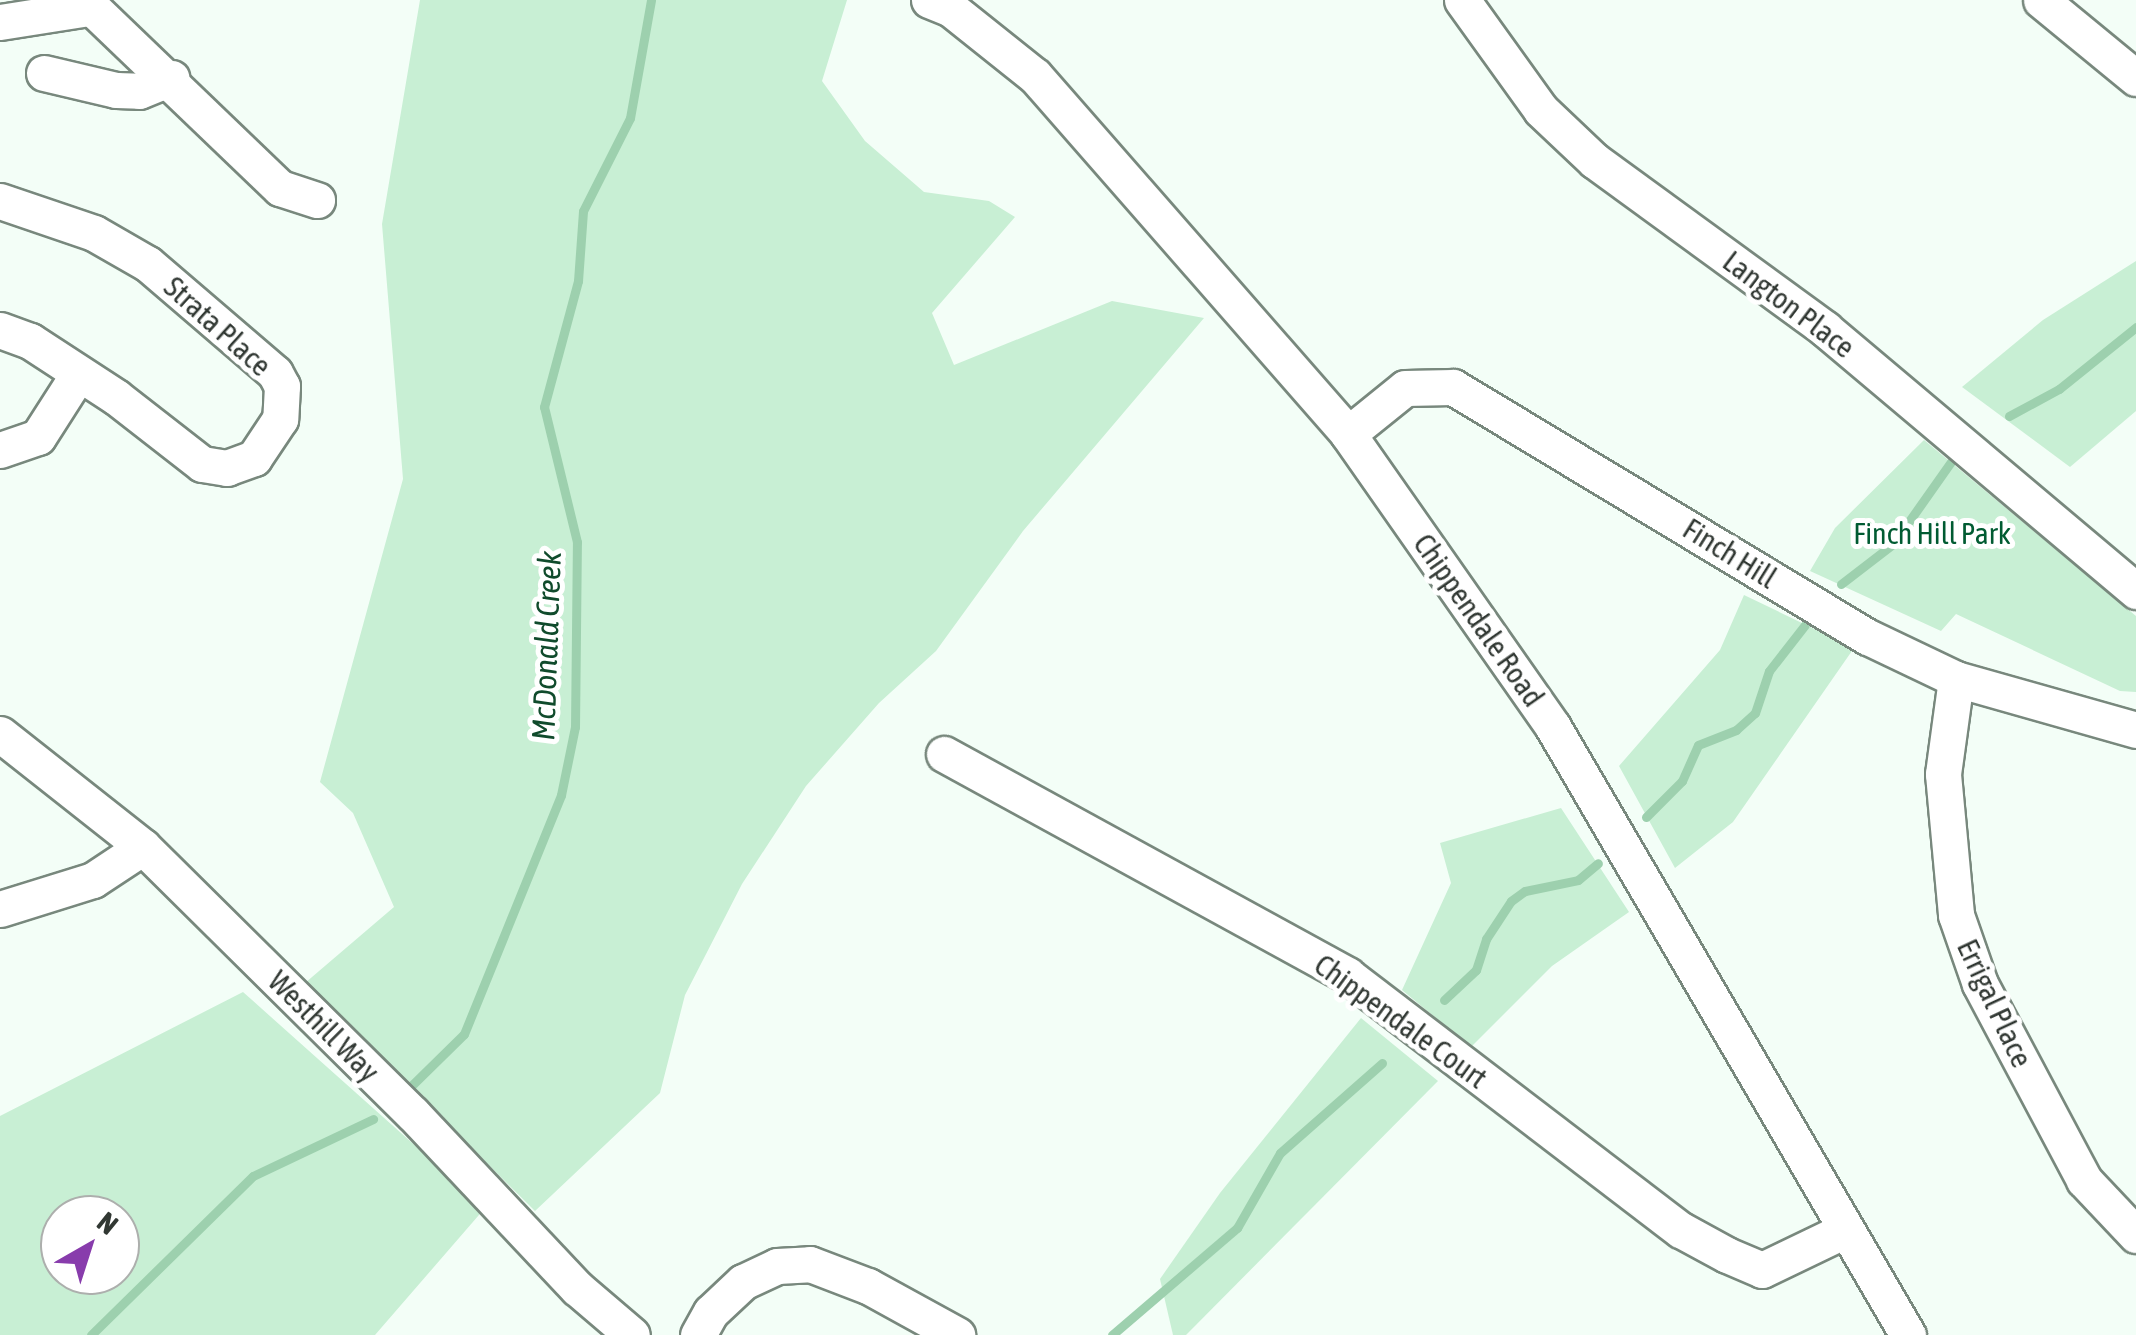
<!DOCTYPE html>
<html>
<head>
<meta charset="utf-8">
<style>
	body { margin:0 }
	#map { position:relative; width:2136px; height:1335px; overflow:hidden; background:#f3fef7; font-family:"Asap Condensed",sans-serif }
	div>[style] { position:absolute }
	[style*='--x'] { left:calc(var(--x)*1px); top:calc(var(--y)*1px); width:calc(var(--w)*1px); rotate:calc(var(--a)*1deg) }
	.green>* { inset:0; background:#c8efd4 }
	.stream>* { height:9px; margin:-4.5px; padding:0 4.5px; transform-origin:4.5px; border-radius:4.5px; background:#9dd0ae }
	.roads { filter:drop-shadow(2px 0 #78887d) drop-shadow(-2px 0 #78887d) drop-shadow(0 2px #78887d) drop-shadow(0 -2px #78887d) }
	.minor>* { height:35px; margin:-17.5px; padding:0 17.5px; transform-origin:17.5px; border-radius:17.5px; background:#fff }
	span { translate:-50% -50%; white-space:nowrap; text-align:center; line-height:1.15; -webkit-text-stroke:10px #fff; paint-order:stroke }
	.street-label { font-size:30px; color:#313833 }
	.park-label { font-size:30px; color:#015b32 }
	.water-label { font-size:32px; color:#104b2c; font-style:italic }
	.north { position:absolute; left:40px; top:1195px; width:100px; height:100px; box-sizing:border-box; background:#fff; border:2px solid #adafad; border-radius:50%; rotate:39deg; font-size:28px; font-weight:700; line-height:40px; text-align:center; color:#313833 }
	.north::after { content:''; display:block; margin:auto; width:35px; height:45px; background:#883cac; clip-path:polygon(50% 0,100% 100%,50% 72%,0 100%) }
</style>
</head>
<body>
<div id="map">
	<div class="green">
		<i style="clip-path:polygon(420px 0,847px 0,822px 81px,865px 141px,924px 192px,989px 201px,1015px 217px,932px 313px,954px 365px,1112px 301px,1204px 318px,1023px 531px,936px 651px,879px 703px,806px 786px,742px 884px,685px 995px,660px 1093px,535px 1211px,305px 983px,394px 907px,353px 813px,320px 782px,403px 479px,382px 224px)"></i>
		<i style="clip-path:polygon(2136px 261px,2136px 411px,2070px 467px,1962px 387px,2043px 320px)"></i>
		<i style="clip-path:polygon(1924px 440px,2136px 616px,2136px 692px,2120px 691px,1956px 614px,1941px 631px,1810px 571px,1835px 528px)"></i>
		<i style="clip-path:polygon(1744px 595px,1854px 648px,1733px 822px,1675px 868px,1619px 766px,1720px 650px)"></i>
		<i style="clip-path:polygon(1561px 808px,1629px 912px,1552px 966px,1471px 1047px,1402px 990px,1451px 883px,1440px 843px)"></i>
		<i style="clip-path:polygon(evenodd,243px 992px,485px 1208px,375px 1335px,0 1335px,0 1116px,243px 992px,60px 1215px,120px 1215px,120px 1275px,60px 1275px,60px 1215px)"></i>
		<i style="clip-path:polygon(1361px 1018px,1438px 1081px,1186px 1335px,1173px 1335px,1160px 1279px,1220px 1193px)"></i>
	</div>
	<div class="stream">
		<i style="--x:2009;--y:416;--w:57;--a:-28.4"></i>
		<i style="--x:2059;--y:389;--w:99;--a:-38.8"></i>
		<i style="--x:1841;--y:584;--w:66;--a:-37.6"></i>
		<i style="--x:1893;--y:544;--w:104;--a:-54.8"></i>
		<i style="--x:1646;--y:817;--w:51;--a:-45"></i>
		<i style="--x:1682;--y:781;--w:39;--a:-66"></i>
		<i style="--x:1698;--y:745;--w:41;--a:-21.5"></i>
		<i style="--x:1736;--y:730;--w:25;--a:-42"></i>
		<i style="--x:1755;--y:713;--w:44;--a:-71.6"></i>
		<i style="--x:1769;--y:671;--w:58;--a:-52"></i>
		<i style="--x:1444;--y:1000;--w:44;--a:-43.2"></i>
		<i style="--x:1476;--y:970;--w:33;--a:-72"></i>
		<i style="--x:1486;--y:939;--w:45;--a:-56.7"></i>
		<i style="--x:1511;--y:901;--w:17;--a:-36"></i>
		<i style="--x:1525;--y:891;--w:54;--a:-11.7"></i>
		<i style="--x:1578;--y:880;--w:26;--a:-40"></i>
		<i style="--x:406;--y:1091;--w:81;--a:-44.5"></i>
		<i style="--x:464;--y:1034;--w:258;--a:-67.9"></i>
		<i style="--x:561;--y:795;--w:69;--a:-78.4"></i>
		<i style="--x:575;--y:727;--w:185;--a:-89.4"></i>
		<i style="--x:577;--y:542;--w:139;--a:-103.7"></i>
		<i style="--x:544;--y:407;--w:131;--a:-74.9"></i>
		<i style="--x:578;--y:281;--w:70;--a:-85.9"></i>
		<i style="--x:583;--y:211;--w:104;--a:-63.2"></i>
		<i style="--x:630;--y:118;--w:120;--a:-79.9"></i>
		<i style="--x:91;--y:1335;--w:227;--a:-44.5"></i>
		<i style="--x:253;--y:1176;--w:133;--a:-25.4"></i>
		<i style="--x:1112;--y:1335;--w:165;--a:-40.6"></i>
		<i style="--x:1237;--y:1228;--w:86;--a:-60.2"></i>
		<i style="--x:1280;--y:1153;--w:136;--a:-41.4"></i>
	</div>
	<div class="roads">
		<div class="minor">
			<i style="--x:84;--y:0;--w:272;--a:43.8"></i>
			<i style="--x:280;--y:188;--w:39;--a:18"></i>
			<i style="--x:929;--y:0;--w:24;--a:22"></i>
			<i style="--x:951;--y:9;--w:107;--a:38.6"></i>
			<i style="--x:1035;--y:76;--w:476;--a:48.8"></i>
			<i style="--x:1348;--y:434;--w:358;--a:55"></i>
			<i style="--x:1553;--y:727;--w:704;--a:59.72"></i>
			<i style="--x:1462;--y:0;--w:135;--a:54.3"></i>
			<i style="--x:1541;--y:110;--w:74;--a:43.4"></i>
			<i style="--x:1595;--y:161;--w:285;--a:36.1"></i>
			<i style="--x:1825;--y:329;--w:407;--a:40.1"></i>
			<i style="--x:2041;--y:0;--w:123;--a:39.4"></i>
			<i style="--x:0;--y:22;--w:90;--a:-8.9"></i>
			<i style="--x:44;--y:73;--w:74;--a:13.3"></i>
			<i style="--x:116;--y:90;--w:23;--a:2"></i>
			<i style="--x:139;--y:91;--w:35;--a:-22"></i>
			<i style="--x:0;--y:201;--w:99;--a:18.8"></i>
			<i style="--x:94;--y:233;--w:62;--a:29.9"></i>
			<i style="--x:148;--y:264;--w:167;--a:40.6"></i>
			<i style="--x:275;--y:373;--w:15;--a:62"></i>
			<i style="--x:282;--y:386;--w:33;--a:93"></i>
			<i style="--x:280;--y:419;--w:47;--a:123.7"></i>
			<i style="--x:254;--y:458;--w:29;--a:160"></i>
			<i style="--x:227;--y:468;--w:25;--a:-171"></i>
			<i style="--x:202;--y:464;--w:109;--a:-142.1"></i>
			<i style="--x:116;--y:397;--w:103;--a:-146.9"></i>
			<i style="--x:30;--y:341;--w:32;--a:-160"></i>
			<i style="--x:1348;--y:434;--w:73;--a:-38.9"></i>
			<i style="--x:1405;--y:388;--w:48;--a:-1.2"></i>
			<i style="--x:1453;--y:387;--w:484;--a:31.1"></i>
			<i style="--x:1868;--y:637;--w:98;--a:25.5"></i>
			<i style="--x:1956;--y:679;--w:187;--a:15.8"></i>
			<i style="--x:0;--y:450;--w:40;--a:-18.9"></i>
			<i style="--x:38;--y:437;--w:72;--a:-57.4"></i>
			<i style="--x:1956;--y:679;--w:96;--a:97.8"></i>
			<i style="--x:1943;--y:774;--w:142;--a:84.7"></i>
			<i style="--x:1956;--y:915;--w:73;--a:70.8"></i>
			<i style="--x:1980;--y:984;--w:222;--a:62"></i>
			<i style="--x:2084;--y:1180;--w:76;--a:46.6"></i>
			<i style="--x:0;--y:734;--w:182;--a:38.3"></i>
			<i style="--x:143;--y:847;--w:380;--a:44.7"></i>
			<i style="--x:413;--y:1114;--w:239;--a:46.7"></i>
			<i style="--x:577;--y:1288;--w:72;--a:40.5"></i>
			<i style="--x:944;--y:754;--w:460;--a:28.7"></i>
			<i style="--x:1347;--y:975;--w:420;--a:37.4"></i>
			<i style="--x:1681;--y:1230;--w:52;--a:28.5"></i>
			<i style="--x:1727;--y:1255;--w:38;--a:23"></i>
			<i style="--x:1762;--y:1270;--w:90;--a:-25.7"></i>
			<i style="--x:0;--y:909;--w:97;--a:-17.3"></i>
			<i style="--x:93;--y:880;--w:60;--a:-33.4"></i>
			<i style="--x:698;--y:1335;--w:26;--a:-61"></i>
			<i style="--x:711;--y:1312;--w:44;--a:-43.2"></i>
			<i style="--x:743;--y:1282;--w:38;--a:-25"></i>
			<i style="--x:777;--y:1266;--w:33;--a:-3"></i>
			<i style="--x:810;--y:1264;--w:62;--a:20.8"></i>
			<i style="--x:868;--y:1286;--w:102;--a:28.8"></i>
		</div>
	</div>
	<div class="street-label">
		<span style="left:1789px;top:304px;rotate:37deg">Langton Place</span>
		<span style="left:218px;top:326px;rotate:42deg">Strata Place</span>
		<span style="left:1730px;top:553px;rotate:32deg">Finch Hill</span>
		<span style="left:1479px;top:620px;rotate:55deg">Chippendale Road</span>
		<span style="left:1995px;top:1003px;rotate:65deg">Errigal Place</span>
		<span style="left:1401px;top:1021px;rotate:36deg">Chippendale Court</span>
		<span style="left:324px;top:1026px;rotate:45deg">Westhill Way</span>
	</div>
	<div class="park-label">
		<span style="left:1932px;top:533px">Finch Hill Park</span>
	</div>
	<div class="water-label">
		<span style="left:547px;top:646px;rotate:-88deg">McDonald Creek</span>
	</div>
	<div class="north">N</div>
</div>
</body>
</html>
